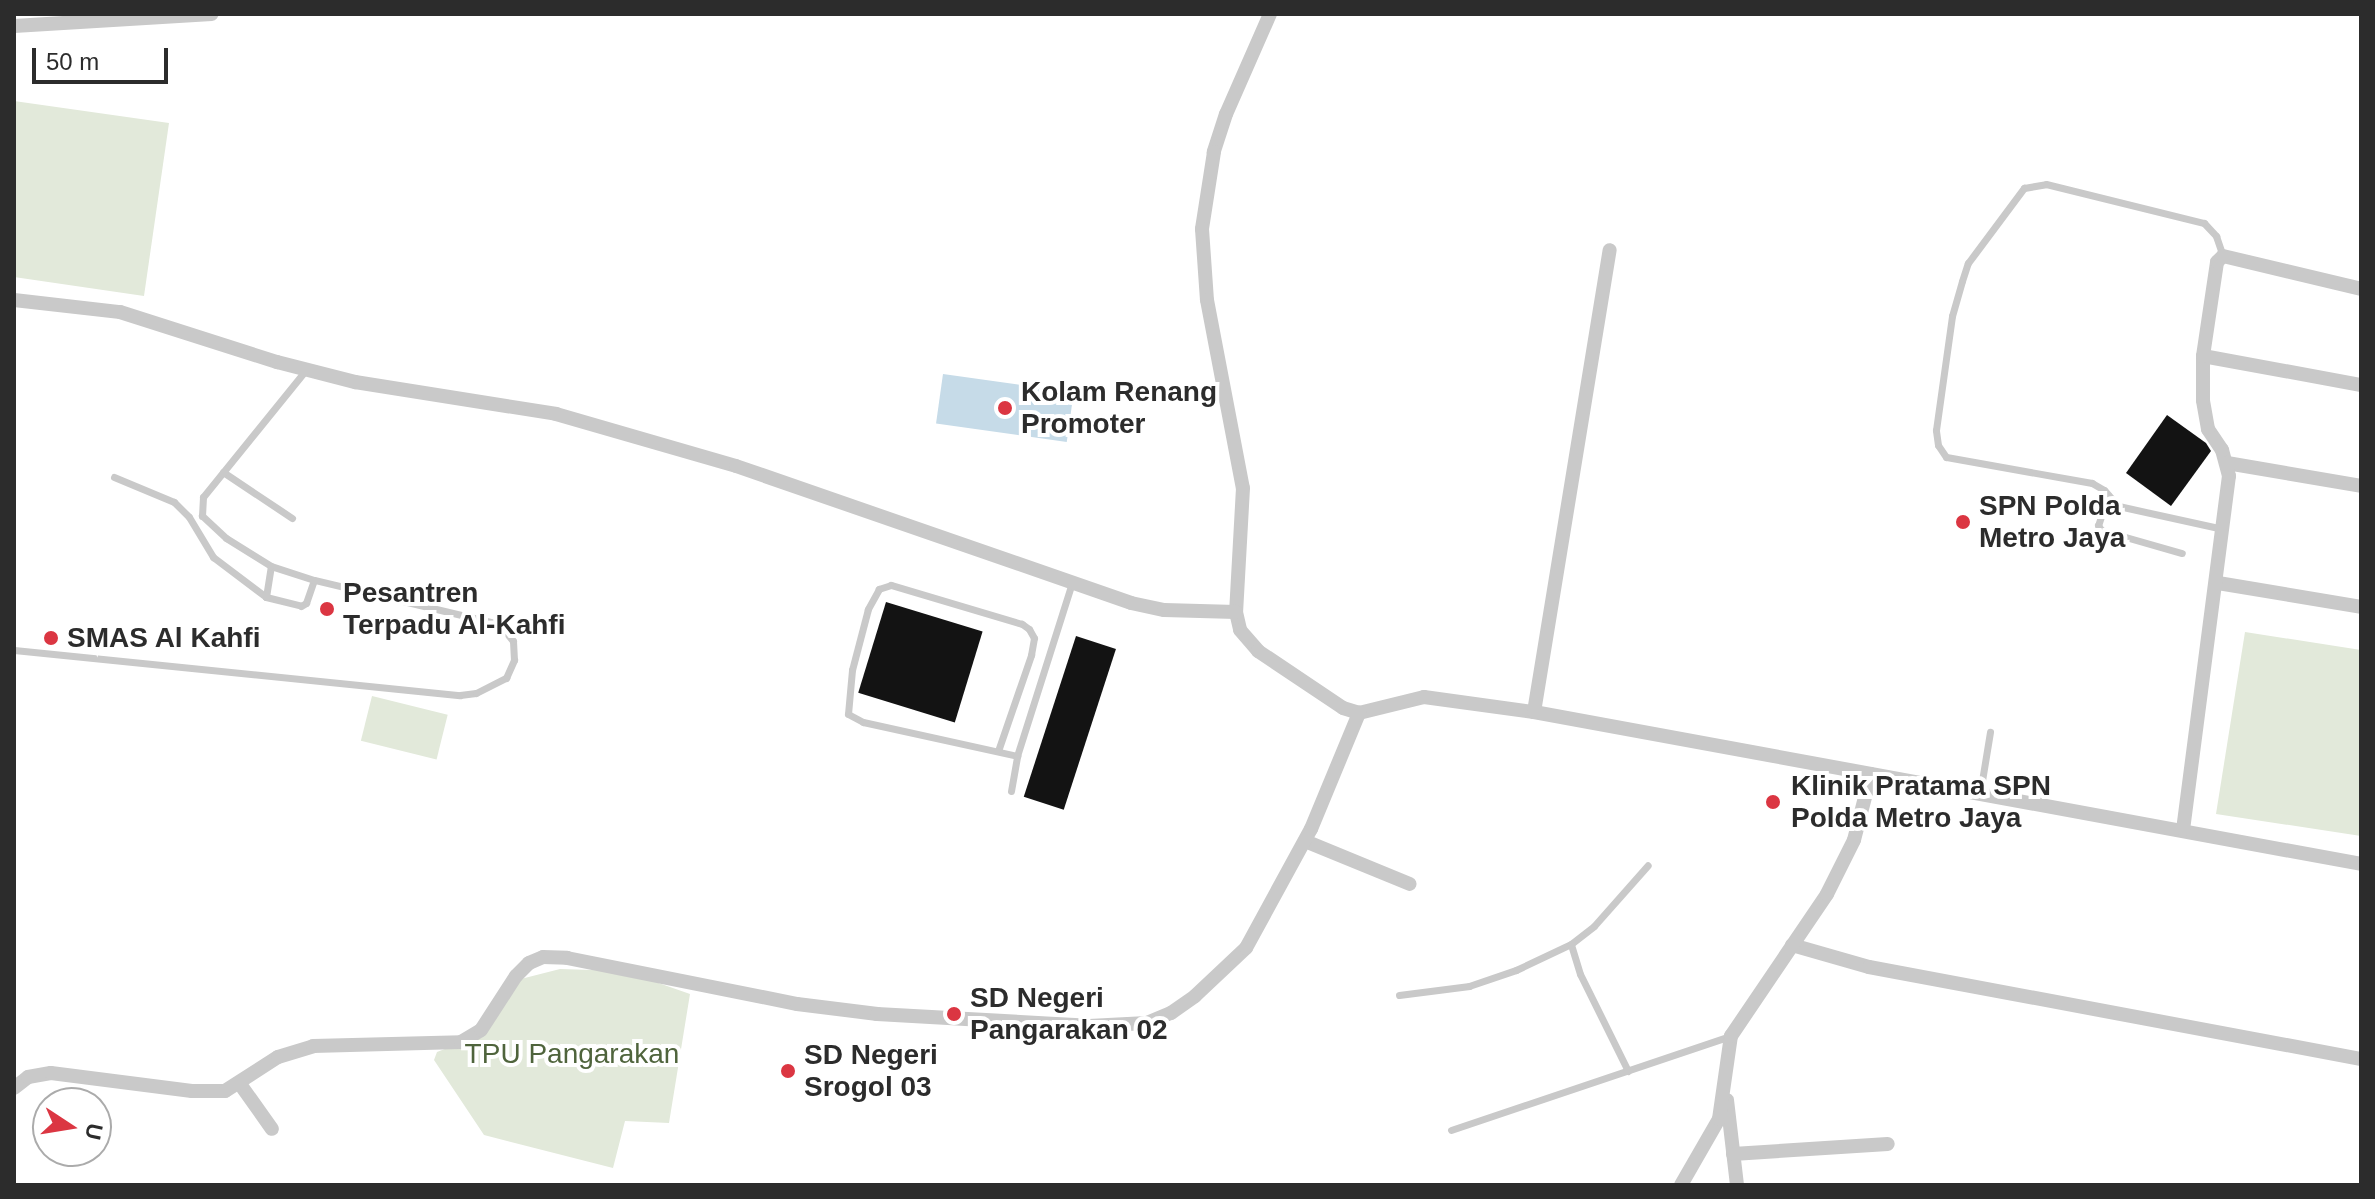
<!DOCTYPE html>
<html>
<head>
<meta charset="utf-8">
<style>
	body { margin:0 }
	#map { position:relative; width:2375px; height:1199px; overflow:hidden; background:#fff; font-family:Helvetica,sans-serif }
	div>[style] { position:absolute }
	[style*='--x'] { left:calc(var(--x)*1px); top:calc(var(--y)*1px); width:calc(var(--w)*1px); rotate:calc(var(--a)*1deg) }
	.green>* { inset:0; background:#e2e9da; transform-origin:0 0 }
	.water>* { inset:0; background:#c6dbe8; transform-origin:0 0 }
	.building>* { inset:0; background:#131313; transform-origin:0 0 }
	.lane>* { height:7px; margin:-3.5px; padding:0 3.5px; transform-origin:3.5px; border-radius:3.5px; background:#c9c9c9 }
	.street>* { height:14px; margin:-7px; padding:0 7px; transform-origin:7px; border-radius:7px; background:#c9c9c9 }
	.dots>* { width:22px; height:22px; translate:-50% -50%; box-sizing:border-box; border:4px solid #fff; border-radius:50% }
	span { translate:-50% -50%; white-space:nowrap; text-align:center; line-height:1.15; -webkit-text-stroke:8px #fff; paint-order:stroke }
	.poi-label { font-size:28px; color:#2c2c2c; font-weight:700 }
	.left { translate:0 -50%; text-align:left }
	.park-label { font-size:28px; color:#4f643c }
	.frame { position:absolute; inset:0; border:16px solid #2c2c2c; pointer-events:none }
	.north { position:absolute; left:32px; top:1087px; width:80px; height:80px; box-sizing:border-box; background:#fff; border:2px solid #ababab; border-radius:50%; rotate:102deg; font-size:22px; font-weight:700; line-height:32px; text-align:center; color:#2c2c2c }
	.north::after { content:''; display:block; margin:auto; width:28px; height:36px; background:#db3642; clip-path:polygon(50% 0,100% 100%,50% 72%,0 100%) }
	.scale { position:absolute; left:32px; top:48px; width:136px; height:36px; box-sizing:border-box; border:4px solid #2c2c2c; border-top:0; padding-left:10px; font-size:24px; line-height:28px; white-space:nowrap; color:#2c2c2c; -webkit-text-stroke:6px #fff; paint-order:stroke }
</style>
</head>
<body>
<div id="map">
	<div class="green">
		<i style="clip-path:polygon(14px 101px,169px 123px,144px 296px,14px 277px)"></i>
		<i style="clip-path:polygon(2245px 632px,2361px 650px,2361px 836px,2216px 814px)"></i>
		<i style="left:372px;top:696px;width:78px;height:46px;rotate:14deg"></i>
		<i style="clip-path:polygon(560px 969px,624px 971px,690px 994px,669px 1123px,625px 1121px,613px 1168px,484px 1135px,434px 1060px,437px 1052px,468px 1040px,513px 981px)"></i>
	</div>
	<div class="water">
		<i style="left:943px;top:374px;width:132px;height:50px;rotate:8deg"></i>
	</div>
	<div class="building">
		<i style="clip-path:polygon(2167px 415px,2206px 443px,2211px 451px,2171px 506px,2126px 473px)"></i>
		<i style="left:886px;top:602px;width:101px;height:95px;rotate:17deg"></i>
		<i style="left:1076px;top:636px;width:42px;height:169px;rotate:18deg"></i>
	</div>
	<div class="lane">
		<i style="--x:223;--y:472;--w:83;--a:33.7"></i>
		<i style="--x:114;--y:477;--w:65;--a:22.6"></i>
		<i style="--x:174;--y:502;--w:21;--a:45"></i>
		<i style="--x:189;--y:517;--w:47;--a:59"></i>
		<i style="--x:213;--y:557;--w:66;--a:37"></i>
		<i style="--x:266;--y:597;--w:36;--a:14"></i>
		<i style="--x:301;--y:606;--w:6;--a:-31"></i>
		<i style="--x:306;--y:603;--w:24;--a:-71"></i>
		<i style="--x:2108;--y:495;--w:32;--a:108"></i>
		<i style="--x:2098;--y:525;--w:6;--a:59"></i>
		<i style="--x:2101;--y:530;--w:84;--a:15.9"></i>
		<i style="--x:2223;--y:529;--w:107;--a:-167.6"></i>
		<i style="--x:2118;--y:506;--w:21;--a:-131"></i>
		<i style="--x:2104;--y:490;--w:14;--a:-150"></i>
		<i style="--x:2092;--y:483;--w:148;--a:-169.9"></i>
		<i style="--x:1946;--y:457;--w:14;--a:-124"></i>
		<i style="--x:1938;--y:445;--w:15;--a:-98"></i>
		<i style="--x:1936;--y:430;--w:115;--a:-82"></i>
		<i style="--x:1952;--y:316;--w:36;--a:-74"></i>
		<i style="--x:1962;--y:281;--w:19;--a:-72"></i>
		<i style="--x:1968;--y:263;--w:94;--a:-53.3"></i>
		<i style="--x:2024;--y:188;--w:22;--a:-10"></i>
		<i style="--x:2046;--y:184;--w:163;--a:13.9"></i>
		<i style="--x:2204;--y:223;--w:18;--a:47"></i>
		<i style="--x:2216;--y:236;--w:21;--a:71"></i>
		<i style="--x:266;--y:597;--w:31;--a:-81"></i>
		<i style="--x:14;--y:650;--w:448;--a:5.8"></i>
		<i style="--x:460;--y:695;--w:16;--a:-7"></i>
		<i style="--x:476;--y:693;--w:34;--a:-27"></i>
		<i style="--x:506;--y:678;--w:20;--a:-66"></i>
		<i style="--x:514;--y:660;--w:19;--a:-93"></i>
		<i style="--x:513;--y:641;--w:22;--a:-129"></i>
		<i style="--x:499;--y:624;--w:190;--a:-166.6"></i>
		<i style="--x:314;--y:580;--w:45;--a:-162"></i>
		<i style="--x:271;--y:566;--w:53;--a:-148.1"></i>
		<i style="--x:226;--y:538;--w:33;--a:-137"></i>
		<i style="--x:202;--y:516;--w:19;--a:-87"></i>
		<i style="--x:203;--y:497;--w:164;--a:-51"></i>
		<i style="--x:998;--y:751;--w:102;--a:-71"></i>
		<i style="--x:1031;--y:655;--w:17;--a:-80"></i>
		<i style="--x:1034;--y:638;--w:10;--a:-119"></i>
		<i style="--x:1029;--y:629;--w:9;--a:-144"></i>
		<i style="--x:1022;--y:624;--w:137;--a:-163.4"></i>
		<i style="--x:891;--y:585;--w:13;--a:162"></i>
		<i style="--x:879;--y:589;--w:23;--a:119"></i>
		<i style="--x:868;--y:609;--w:63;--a:104.7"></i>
		<i style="--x:852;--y:670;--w:44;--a:95.2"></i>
		<i style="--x:848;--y:714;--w:17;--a:28"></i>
		<i style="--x:863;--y:722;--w:158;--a:12.4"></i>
		<i style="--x:1011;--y:791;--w:36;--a:-80"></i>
		<i style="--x:1017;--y:756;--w:182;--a:-72.4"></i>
		<i style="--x:1980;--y:793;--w:62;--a:-80.7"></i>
		<i style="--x:1399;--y:995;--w:71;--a:-7.3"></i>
		<i style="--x:1469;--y:986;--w:50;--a:-18.8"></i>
		<i style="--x:1516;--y:970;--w:61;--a:-25.3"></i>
		<i style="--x:1628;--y:1071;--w:108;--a:-116.3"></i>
		<i style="--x:1580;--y:974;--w:31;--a:-107"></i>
		<i style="--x:1571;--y:944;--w:29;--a:-38"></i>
		<i style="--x:1594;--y:926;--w:81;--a:-48.5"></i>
		<i style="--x:1451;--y:1130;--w:295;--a:-18.6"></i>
	</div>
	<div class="street">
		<i style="--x:1270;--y:14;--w:109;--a:113.7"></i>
		<i style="--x:1226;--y:114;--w:40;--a:108"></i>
		<i style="--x:1214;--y:152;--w:78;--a:98.9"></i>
		<i style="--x:1202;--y:229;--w:71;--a:86"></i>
		<i style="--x:1207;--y:300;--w:191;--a:79.2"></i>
		<i style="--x:1243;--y:488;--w:124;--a:93.2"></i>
		<i style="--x:1236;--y:612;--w:18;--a:77"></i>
		<i style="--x:1240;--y:630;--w:28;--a:49"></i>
		<i style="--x:1258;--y:651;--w:102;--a:33.8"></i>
		<i style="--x:1343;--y:708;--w:17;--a:17"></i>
		<i style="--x:1359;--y:713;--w:67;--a:-13.8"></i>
		<i style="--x:1424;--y:697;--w:111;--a:7.8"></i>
		<i style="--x:1534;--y:712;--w:841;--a:10.41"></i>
		<i style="--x:14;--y:26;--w:198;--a:-3.5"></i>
		<i style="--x:14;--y:300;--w:107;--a:6.5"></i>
		<i style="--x:120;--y:312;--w:165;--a:17.7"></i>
		<i style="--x:277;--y:362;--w:81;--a:14.4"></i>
		<i style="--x:355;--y:382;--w:204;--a:9"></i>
		<i style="--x:556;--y:414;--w:187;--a:16.1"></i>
		<i style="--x:736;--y:466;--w:418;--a:19.1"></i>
		<i style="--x:1131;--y:603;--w:34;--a:12"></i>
		<i style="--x:1164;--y:610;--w:72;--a:1.6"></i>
		<i style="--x:2203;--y:356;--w:161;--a:10.4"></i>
		<i style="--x:2227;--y:463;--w:136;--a:9.7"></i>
		<i style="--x:2218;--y:583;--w:145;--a:9.5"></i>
		<i style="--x:1534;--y:712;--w:468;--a:-80.7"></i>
		<i style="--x:2183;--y:830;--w:357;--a:-82.6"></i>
		<i style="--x:2229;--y:476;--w:27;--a:-105"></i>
		<i style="--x:2222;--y:450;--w:25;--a:-124"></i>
		<i style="--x:2208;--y:429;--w:29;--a:-100"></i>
		<i style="--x:2203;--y:400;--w:44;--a:-90"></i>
		<i style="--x:2203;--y:356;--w:95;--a:-81.5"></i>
		<i style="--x:2217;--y:262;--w:8;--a:-45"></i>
		<i style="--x:2223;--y:256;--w:142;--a:13.4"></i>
		<i style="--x:1305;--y:841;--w:113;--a:22.3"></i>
		<i style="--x:1792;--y:945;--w:80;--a:15.9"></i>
		<i style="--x:1869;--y:967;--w:501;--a:10.59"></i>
		<i style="--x:240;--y:1084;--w:55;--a:54.6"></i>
		<i style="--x:14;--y:1088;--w:18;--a:-38"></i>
		<i style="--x:28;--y:1077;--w:23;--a:-10"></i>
		<i style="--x:51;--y:1073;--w:142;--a:7.3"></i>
		<i style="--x:192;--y:1091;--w:33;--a:0"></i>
		<i style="--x:225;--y:1091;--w:63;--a:-32.7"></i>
		<i style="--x:278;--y:1057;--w:37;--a:-17"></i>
		<i style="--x:313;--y:1046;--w:148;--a:-1.5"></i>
		<i style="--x:461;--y:1042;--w:23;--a:-31"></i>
		<i style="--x:481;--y:1030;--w:64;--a:-57.1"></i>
		<i style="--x:516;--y:976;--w:18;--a:-45"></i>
		<i style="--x:529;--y:963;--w:15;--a:-23"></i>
		<i style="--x:543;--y:957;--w:24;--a:2"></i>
		<i style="--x:567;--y:958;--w:235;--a:11.3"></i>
		<i style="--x:797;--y:1004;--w:81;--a:7.1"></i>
		<i style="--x:877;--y:1014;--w:212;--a:3.2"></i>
		<i style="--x:1089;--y:1026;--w:58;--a:-3"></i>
		<i style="--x:1147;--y:1023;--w:26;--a:-23"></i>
		<i style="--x:1171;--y:1013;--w:29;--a:-35"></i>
		<i style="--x:1195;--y:996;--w:70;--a:-43.3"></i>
		<i style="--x:1246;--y:948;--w:136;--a:-61.4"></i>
		<i style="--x:1311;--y:829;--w:126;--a:-67.5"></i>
		<i style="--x:1727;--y:1100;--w:86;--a:83.3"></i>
		<i style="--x:1733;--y:1154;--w:155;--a:-3.7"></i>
		<i style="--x:1681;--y:1185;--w:76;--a:-60.1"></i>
		<i style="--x:1719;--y:1119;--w:84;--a:-81.8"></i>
		<i style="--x:1731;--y:1036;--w:171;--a:-55.9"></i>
		<i style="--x:1827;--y:894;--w:60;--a:-63.4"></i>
		<i style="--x:1854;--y:840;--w:68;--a:-75.6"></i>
	</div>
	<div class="dots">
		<i style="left:1005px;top:408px;background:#db3642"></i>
		<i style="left:1963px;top:522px;background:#db3642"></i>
		<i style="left:327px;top:609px;background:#db3642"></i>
		<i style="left:51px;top:638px;background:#db3642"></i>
		<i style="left:1773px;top:802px;background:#db3642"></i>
		<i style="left:954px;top:1014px;background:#db3642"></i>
		<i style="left:788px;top:1071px;background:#db3642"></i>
	</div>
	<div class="poi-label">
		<span class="left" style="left:1021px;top:408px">Kolam Renang<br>Promoter</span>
		<span class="left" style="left:1979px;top:522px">SPN Polda<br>Metro Jaya</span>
		<span class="left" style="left:343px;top:609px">Pesantren<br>Terpadu Al-Kahfi</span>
		<span class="left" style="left:67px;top:638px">SMAS Al Kahfi</span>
		<span class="left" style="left:1791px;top:802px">Klinik Pratama SPN<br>Polda Metro Jaya</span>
		<span class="left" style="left:970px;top:1014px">SD Negeri<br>Pangarakan 02</span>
		<span class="left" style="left:804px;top:1071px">SD Negeri<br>Srogol 03</span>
	</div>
	<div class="park-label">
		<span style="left:572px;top:1054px">TPU Pangarakan</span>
	</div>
	<div class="frame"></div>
	<div class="north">U</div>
	<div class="scale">50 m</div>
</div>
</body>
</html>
